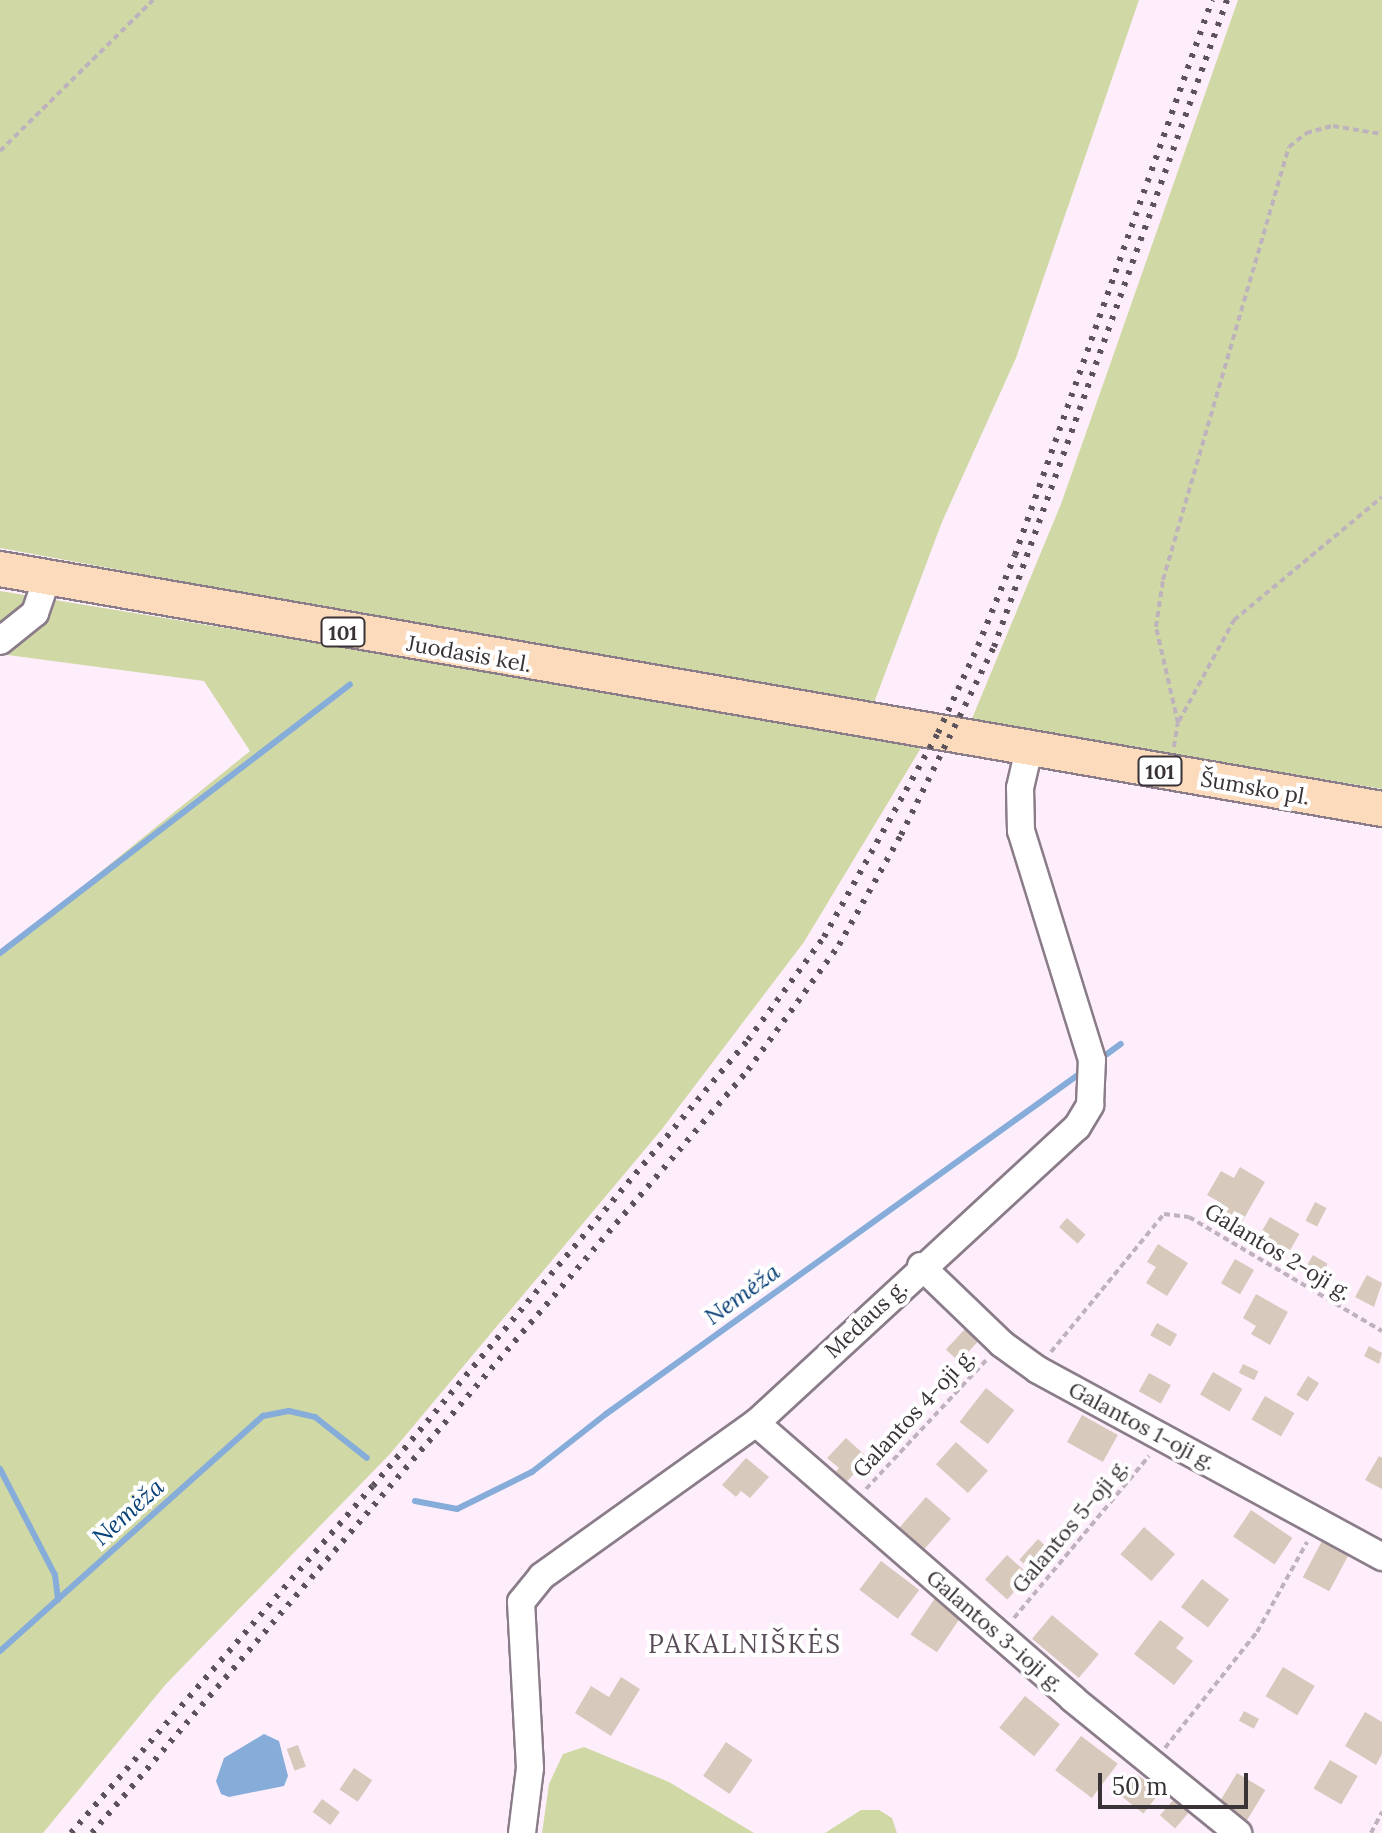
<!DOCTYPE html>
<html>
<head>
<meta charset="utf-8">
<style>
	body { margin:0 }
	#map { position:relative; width:1382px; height:1833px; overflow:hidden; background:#feeefc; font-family:Lora,serif }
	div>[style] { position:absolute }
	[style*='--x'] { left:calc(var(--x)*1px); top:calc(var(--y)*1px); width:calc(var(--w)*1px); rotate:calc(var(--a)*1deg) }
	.green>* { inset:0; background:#d0d9a5 }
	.water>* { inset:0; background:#86acda }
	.stream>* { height:6px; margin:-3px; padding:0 3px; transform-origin:3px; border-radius:3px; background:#86acda }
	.building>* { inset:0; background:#d7c9bb; transform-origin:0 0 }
	.path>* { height:4px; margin-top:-2px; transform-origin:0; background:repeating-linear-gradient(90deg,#beb2bd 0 6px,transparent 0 10px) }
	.roads { filter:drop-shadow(2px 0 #8a7c89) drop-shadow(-2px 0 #8a7c89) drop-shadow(0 2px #8a7c89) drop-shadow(0 -2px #8a7c89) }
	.minor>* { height:26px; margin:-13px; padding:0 13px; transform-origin:13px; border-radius:13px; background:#fff }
	.major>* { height:34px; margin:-17px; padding:0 17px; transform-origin:17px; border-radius:17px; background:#fbdbbb }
	.rail>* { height:6px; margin-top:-3px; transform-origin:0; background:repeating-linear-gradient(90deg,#5b5359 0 4px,transparent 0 12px) }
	span { translate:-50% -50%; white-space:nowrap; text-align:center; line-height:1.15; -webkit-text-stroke:8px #fff; paint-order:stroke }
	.shield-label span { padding:2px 6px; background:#fff; border:2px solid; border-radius:6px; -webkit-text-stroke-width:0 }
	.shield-label { font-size:20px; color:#393338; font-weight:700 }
	.street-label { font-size:22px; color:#393338 }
	.water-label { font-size:24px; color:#074077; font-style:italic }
	.quarter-label { font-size:26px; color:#5a4d59; letter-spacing:2px }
	.scale { position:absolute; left:1098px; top:1773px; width:150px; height:36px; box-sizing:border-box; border:4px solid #393338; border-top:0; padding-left:10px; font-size:24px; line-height:28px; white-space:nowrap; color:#393338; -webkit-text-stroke:6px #fff; paint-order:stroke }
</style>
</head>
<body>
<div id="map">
	<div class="green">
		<i style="clip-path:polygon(0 0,1139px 0,1016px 358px,942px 522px,872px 708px,0 548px)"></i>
		<i style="clip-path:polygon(1238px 0,1382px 0,1382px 789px,971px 721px,1061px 504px)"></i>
		<i style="clip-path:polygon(0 591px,924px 743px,804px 942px,662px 1129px,390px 1454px,166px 1684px,43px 1833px,0 1833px,0 953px,250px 751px,204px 681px,0 654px)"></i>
		<i style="clip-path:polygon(584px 1747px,669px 1782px,754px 1833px,542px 1833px,549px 1784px,563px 1754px)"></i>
		<i style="clip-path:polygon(861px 1810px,879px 1810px,892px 1818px,897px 1833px,825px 1833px)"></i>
	</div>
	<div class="water">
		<i style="clip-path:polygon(264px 1734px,279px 1741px,288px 1776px,284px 1786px,229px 1797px,221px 1794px,216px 1781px,224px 1758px)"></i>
	</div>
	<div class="stream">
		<i style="--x:0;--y:953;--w:441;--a:-37.5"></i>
		<i style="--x:1107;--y:1054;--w:17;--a:-36"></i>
		<i style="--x:0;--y:1469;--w:119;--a:62.6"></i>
		<i style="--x:55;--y:1575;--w:25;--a:83"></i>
		<i style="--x:415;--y:1501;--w:43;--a:10.8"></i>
		<i style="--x:457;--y:1509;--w:84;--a:-26.3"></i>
		<i style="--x:532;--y:1472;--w:94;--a:-38.1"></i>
		<i style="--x:606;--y:1414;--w:581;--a:-35.69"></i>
		<i style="--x:0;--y:1651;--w:353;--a:-41.8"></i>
		<i style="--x:263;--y:1416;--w:26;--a:-11"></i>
		<i style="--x:289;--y:1411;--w:27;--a:13"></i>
		<i style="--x:315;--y:1417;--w:66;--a:38.3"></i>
	</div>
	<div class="building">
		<i style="clip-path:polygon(1240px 1167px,1265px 1182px,1239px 1227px,1216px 1213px,1221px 1203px,1207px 1195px,1221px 1171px,1234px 1178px)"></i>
		<i style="left:1315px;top:1202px;width:13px;height:21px;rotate:27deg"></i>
		<i style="left:1270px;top:1217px;width:34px;height:26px;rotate:30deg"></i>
		<i style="left:1067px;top:1218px;width:25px;height:12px;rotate:42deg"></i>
		<i style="clip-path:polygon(1158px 1244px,1188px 1263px,1167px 1296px,1146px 1283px,1156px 1267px,1147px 1262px)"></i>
		<i style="left:1313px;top:1255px;width:17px;height:11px;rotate:31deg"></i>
		<i style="left:1235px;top:1259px;width:22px;height:28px;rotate:30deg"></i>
		<i style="clip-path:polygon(1367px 1275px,1382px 1283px,1374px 1307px,1355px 1297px)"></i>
		<i style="clip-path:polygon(1256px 1294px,1288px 1312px,1270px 1345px,1251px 1334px,1256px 1326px,1243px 1318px)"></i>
		<i style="left:1157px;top:1323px;width:23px;height:14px;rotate:29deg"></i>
		<i style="left:965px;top:1329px;width:18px;height:28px;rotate:43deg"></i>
		<i style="clip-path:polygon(1369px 1346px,1382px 1353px,1379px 1364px,1364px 1356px)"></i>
		<i style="left:1243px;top:1364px;width:17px;height:10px;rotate:25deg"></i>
		<i style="left:1213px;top:1372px;width:34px;height:26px;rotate:30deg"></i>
		<i style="left:1149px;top:1373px;width:25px;height:21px;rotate:29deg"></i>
		<i style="left:1308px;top:1376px;width:13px;height:22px;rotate:32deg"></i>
		<i style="left:986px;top:1388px;width:36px;height:43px;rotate:38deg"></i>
		<i style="left:1265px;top:1396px;width:34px;height:27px;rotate:30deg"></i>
		<i style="left:1082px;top:1415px;width:41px;height:31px;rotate:29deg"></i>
		<i style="clip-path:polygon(846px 1438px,868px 1458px,843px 1486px,832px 1476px,839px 1468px,827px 1458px)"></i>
		<i style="left:956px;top:1442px;width:43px;height:30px;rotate:42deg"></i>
		<i style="clip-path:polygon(1379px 1456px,1382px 1458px,1382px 1489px,1365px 1480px)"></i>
		<i style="clip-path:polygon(746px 1458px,769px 1477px,750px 1498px,741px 1491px,736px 1497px,722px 1485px)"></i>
		<i style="left:926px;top:1497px;width:33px;height:46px;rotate:41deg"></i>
		<i style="left:1251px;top:1510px;width:50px;height:32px;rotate:34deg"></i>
		<i style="left:1144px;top:1527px;width:41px;height:36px;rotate:41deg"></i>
		<i style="left:1038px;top:1539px;width:24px;height:28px;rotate:42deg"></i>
		<i style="left:1322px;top:1541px;width:30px;height:41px;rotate:28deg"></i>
		<i style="left:1007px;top:1555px;width:30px;height:33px;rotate:42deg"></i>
		<i style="left:881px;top:1561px;width:48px;height:36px;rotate:37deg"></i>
		<i style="left:1202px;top:1579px;width:34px;height:35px;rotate:37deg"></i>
		<i style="left:935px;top:1598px;width:32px;height:44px;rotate:34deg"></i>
		<i style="left:1052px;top:1615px;width:61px;height:31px;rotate:40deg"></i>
		<i style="clip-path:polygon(1160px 1620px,1184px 1638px,1176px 1648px,1193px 1661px,1174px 1685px,1134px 1654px)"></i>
		<i style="left:1283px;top:1667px;width:37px;height:34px;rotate:31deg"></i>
		<i style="clip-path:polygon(621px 1677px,640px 1689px,611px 1736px,575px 1713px,591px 1686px,609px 1697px)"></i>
		<i style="left:1025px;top:1696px;width:45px;height:41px;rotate:39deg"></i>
		<i style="left:1244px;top:1711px;width:17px;height:11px;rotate:28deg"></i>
		<i style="clip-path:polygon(1365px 1712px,1382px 1722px,1382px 1754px,1376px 1765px,1345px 1746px)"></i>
		<i style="left:1081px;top:1736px;width:46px;height:43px;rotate:37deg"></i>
		<i style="left:726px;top:1742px;width:32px;height:41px;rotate:34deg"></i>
		<i style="left:298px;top:1745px;width:23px;height:12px;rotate:70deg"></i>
		<i style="left:1330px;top:1760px;width:32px;height:33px;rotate:30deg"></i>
		<i style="left:354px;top:1768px;width:22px;height:26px;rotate:34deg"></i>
		<i style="left:1237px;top:1773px;width:33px;height:36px;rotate:31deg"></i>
		<i style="left:1138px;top:1775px;width:28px;height:27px;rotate:38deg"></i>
		<i style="left:1175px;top:1798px;width:20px;height:23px;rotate:41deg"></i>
		<i style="left:322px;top:1799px;width:22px;height:16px;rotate:36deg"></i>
	</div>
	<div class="path">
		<i style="--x:0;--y:151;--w:215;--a:-44.6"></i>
		<i style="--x:1179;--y:721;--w:115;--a:-61.4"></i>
		<i style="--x:1234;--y:620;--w:192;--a:-39.7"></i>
		<i style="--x:1174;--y:747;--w:24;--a:-81"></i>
		<i style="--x:1178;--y:723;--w:98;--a:-102.9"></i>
		<i style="--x:1156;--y:627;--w:48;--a:-81.5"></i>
		<i style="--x:1163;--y:580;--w:451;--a:-73.8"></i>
		<i style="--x:1289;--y:147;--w:22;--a:-39"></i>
		<i style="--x:1306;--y:133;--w:28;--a:-15"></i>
		<i style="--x:1333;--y:126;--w:50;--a:9.3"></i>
		<i style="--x:1051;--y:1352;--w:178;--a:-50.7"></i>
		<i style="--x:1164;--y:1214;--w:25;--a:7"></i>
		<i style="--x:1189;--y:1217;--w:224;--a:30.6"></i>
		<i style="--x:866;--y:1489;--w:179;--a:-47"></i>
		<i style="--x:1014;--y:1618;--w:211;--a:-50.2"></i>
		<i style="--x:1165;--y:1748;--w:148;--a:-51.6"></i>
		<i style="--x:1257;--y:1632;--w:103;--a:-60.9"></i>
		<i style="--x:1371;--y:1833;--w:24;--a:-62"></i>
	</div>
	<div class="roads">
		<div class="minor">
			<i style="--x:0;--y:641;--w:45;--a:-38.7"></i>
			<i style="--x:35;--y:613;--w:37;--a:-71"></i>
			<i style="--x:921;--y:1266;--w:112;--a:43.9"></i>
			<i style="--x:1002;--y:1344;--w:44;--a:35.8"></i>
			<i style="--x:1038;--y:1370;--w:392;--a:28.5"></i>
			<i style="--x:756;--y:1423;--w:420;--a:41"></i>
			<i style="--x:1073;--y:1699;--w:213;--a:39.1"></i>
			<i style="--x:522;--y:1833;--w:65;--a:-83"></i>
			<i style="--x:530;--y:1768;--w:166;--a:-93.1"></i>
			<i style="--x:521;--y:1602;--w:33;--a:-51"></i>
			<i style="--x:542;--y:1576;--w:263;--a:-35.6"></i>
			<i style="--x:756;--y:1423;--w:437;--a:-42.7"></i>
			<i style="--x:1077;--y:1127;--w:26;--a:-59"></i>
			<i style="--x:1090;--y:1105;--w:45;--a:-87.5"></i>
			<i style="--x:1092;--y:1060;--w:240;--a:-107.2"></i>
			<i style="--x:1021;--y:831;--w:43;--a:-91.3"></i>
			<i style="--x:1020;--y:788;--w:40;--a:-77"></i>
		</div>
		<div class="major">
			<i style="--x:0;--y:569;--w:1403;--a:9.85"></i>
		</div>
	</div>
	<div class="rail">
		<i style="--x:71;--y:1833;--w:460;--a:-49"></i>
		<i style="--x:373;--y:1486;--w:583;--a:-49.94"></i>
		<i style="--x:748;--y:1040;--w:128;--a:-53.6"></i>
		<i style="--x:824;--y:937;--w:234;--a:-60.8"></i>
		<i style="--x:938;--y:733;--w:96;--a:-65.3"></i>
		<i style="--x:978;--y:646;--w:98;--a:-67.9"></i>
		<i style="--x:1015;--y:555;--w:589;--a:-70.46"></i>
		<i style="--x:92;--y:1833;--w:1006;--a:-49.31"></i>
		<i style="--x:748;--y:1070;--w:155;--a:-53.9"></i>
		<i style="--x:839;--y:945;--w:126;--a:-60.6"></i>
		<i style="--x:901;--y:835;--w:210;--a:-63.7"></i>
		<i style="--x:994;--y:647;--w:688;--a:-70.19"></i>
	</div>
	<div class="shield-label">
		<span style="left:343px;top:632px">101</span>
		<span style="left:1160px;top:771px">101</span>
	</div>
	<div class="street-label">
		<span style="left:469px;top:654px;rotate:10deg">Juodasis kel.</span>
		<span style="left:1255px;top:788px;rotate:10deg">Šumsko pl.</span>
		<span style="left:1278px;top:1252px;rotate:31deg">Galantos 2-oji g.</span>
		<span style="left:866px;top:1319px;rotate:-43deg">Medaus g.</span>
		<span style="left:914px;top:1413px;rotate:-47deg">Galantos 4-oji g.</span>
		<span style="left:1142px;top:1426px;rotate:28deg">Galantos 1-oji g.</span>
		<span style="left:1070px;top:1526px;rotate:-50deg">Galantos 5-oji g.</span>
		<span style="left:995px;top:1631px;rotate:41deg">Galantos 3-ioji g.</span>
	</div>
	<div class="water-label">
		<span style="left:742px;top:1294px;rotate:-36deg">Nemėža</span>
		<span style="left:128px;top:1512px;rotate:-42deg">Nemėža</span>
	</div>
	<div class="quarter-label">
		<span style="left:745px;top:1644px">PAKALNIŠKĖS</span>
	</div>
	<div class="scale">50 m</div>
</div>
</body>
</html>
